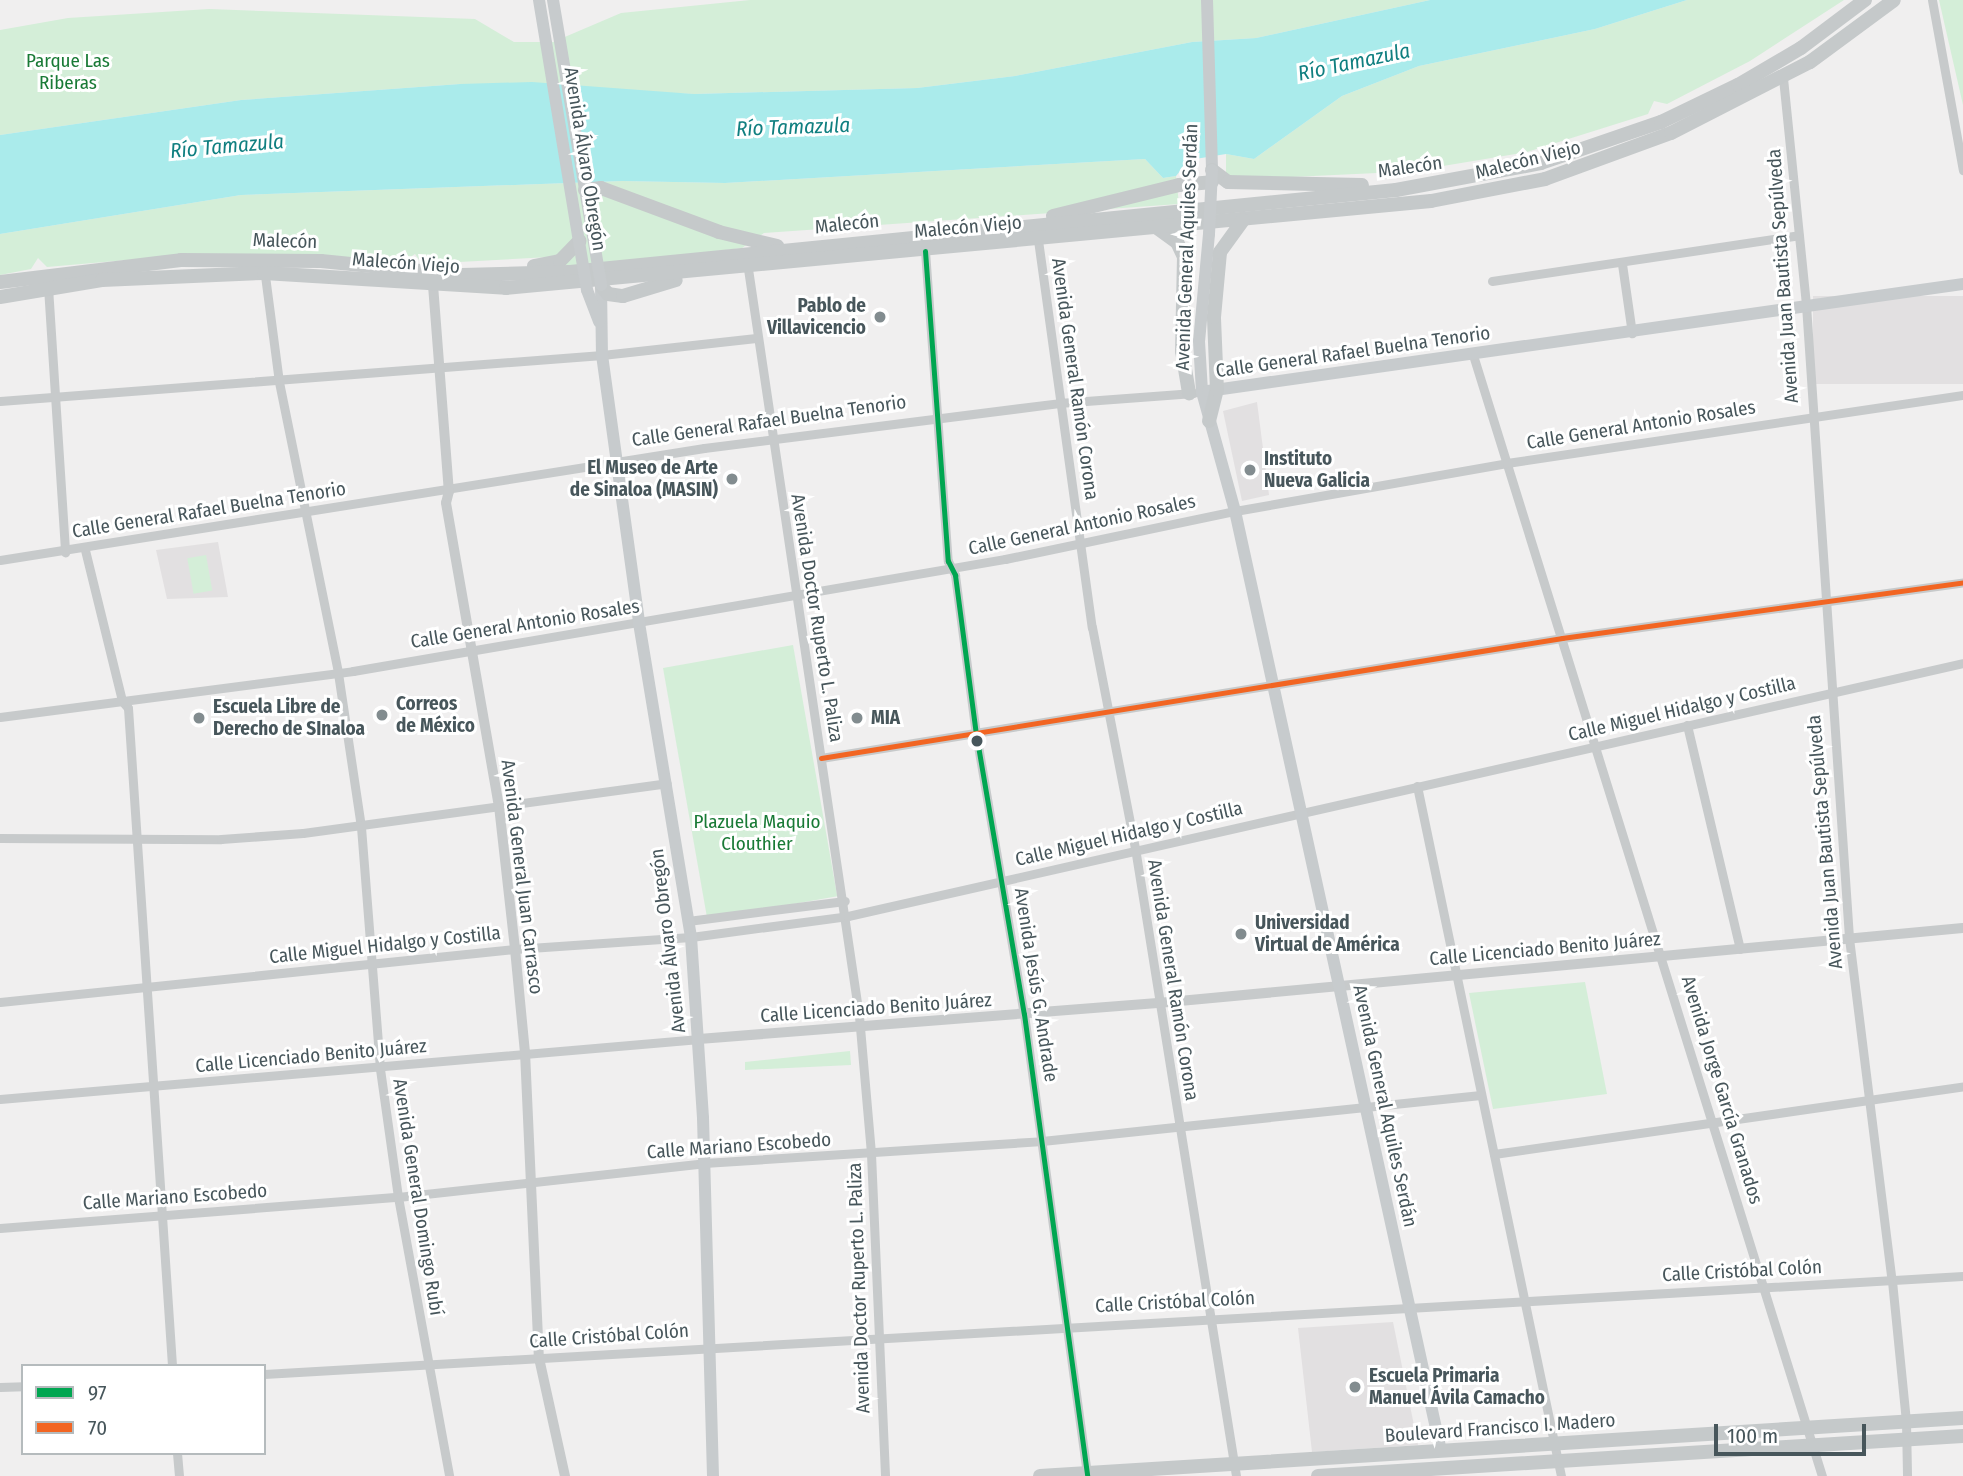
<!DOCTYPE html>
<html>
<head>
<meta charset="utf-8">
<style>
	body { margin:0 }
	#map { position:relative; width:1963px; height:1476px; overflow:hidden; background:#f0efef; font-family:"Fira Sans Condensed",sans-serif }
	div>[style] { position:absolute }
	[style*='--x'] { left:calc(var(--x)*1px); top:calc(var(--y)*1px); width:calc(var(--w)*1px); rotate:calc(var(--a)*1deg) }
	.education>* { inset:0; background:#e2e0e1; transform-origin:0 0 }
	.green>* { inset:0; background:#d4eed8; transform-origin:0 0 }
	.water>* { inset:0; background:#aaebeb }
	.minor>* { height:9px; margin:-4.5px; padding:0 4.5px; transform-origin:4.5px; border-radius:4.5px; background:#c7cacb }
	.tertiary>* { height:10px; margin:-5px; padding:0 5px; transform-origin:5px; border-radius:5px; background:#c7cacb }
	.secondary>* { height:12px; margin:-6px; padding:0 6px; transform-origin:6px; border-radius:6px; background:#c7cbcd }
	.primary>* { height:14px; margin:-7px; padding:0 7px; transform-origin:7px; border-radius:7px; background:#c5c9ca }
	.secondary-bridge>* { height:12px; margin:-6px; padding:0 6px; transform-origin:6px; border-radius:6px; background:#c7cbcd }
	.bus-1>* { height:5px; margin:-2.5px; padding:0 2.5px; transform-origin:2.5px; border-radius:2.5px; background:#00a651 }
	.bus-2>* { height:5px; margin:-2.5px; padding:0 2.5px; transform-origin:2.5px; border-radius:2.5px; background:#f26522 }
	.dots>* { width:19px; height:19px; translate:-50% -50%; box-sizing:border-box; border:4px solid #fff; border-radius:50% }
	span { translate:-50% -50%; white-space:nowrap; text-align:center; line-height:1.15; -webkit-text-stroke:6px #fff; paint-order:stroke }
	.park-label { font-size:19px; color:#197a36 }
	.street-label { font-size:19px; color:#47565b }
	.poi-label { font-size:19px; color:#47565b; font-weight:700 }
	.right { translate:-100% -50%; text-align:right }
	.left { translate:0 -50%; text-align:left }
	.water-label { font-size:21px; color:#107f80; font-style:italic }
	.legend { position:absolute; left:21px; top:1364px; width:245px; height:91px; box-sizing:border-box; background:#fff; border:2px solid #b5bbbd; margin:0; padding:9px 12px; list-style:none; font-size:21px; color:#47565b }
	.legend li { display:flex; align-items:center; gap:14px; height:35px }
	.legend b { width:35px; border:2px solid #b5bbbd }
	.scale { position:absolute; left:1714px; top:1424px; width:152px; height:32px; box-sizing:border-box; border:4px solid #47565b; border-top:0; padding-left:9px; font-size:21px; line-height:24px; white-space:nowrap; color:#47565b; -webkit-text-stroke:5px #fff; paint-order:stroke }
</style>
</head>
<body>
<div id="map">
	<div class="education">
		<i style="left:1963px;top:296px;width:88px;height:150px;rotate:90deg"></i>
		<i style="clip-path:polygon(1257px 402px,1269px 495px,1242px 501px,1223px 411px)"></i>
		<i style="clip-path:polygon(218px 542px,228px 597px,167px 599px,156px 550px)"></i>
		<i style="clip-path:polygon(1393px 1322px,1418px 1445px,1312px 1452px,1298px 1328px)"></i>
	</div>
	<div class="green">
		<i style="clip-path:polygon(750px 0,1430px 0,1256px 38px,1192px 42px,1015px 76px,917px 88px,694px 94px,460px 84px,241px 100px,0 135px,0 30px,68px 18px,209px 9px,475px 19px,514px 42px,553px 42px,621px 13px)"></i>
		<i style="clip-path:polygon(1687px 0,1844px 0,1750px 61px,1667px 104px,1654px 101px,1648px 114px,1527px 152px,1443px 166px,1434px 161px,1420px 171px,1226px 180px,1226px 154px,1254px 159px,1342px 96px,1419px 66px,1595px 29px)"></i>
		<i style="clip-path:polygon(1939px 0,1963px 0,1963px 105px)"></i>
		<i style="clip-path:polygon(1145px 159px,1163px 178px,1176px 176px,1179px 204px,764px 233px,742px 248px,559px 270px,550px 257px,422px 264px,415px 254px,403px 262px,196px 254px,47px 267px,38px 258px,31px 269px,0 275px,0 234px,241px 195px,622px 181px,725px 183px)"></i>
		<i style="left:206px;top:555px;width:36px;height:19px;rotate:80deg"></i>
		<i style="left:793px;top:645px;width:255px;height:132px;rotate:80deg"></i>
		<i style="clip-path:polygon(1585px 982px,1607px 1094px,1493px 1109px,1469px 993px)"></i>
		<i style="clip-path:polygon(850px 1051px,851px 1065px,745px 1070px,745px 1062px)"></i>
	</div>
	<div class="water">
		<i style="clip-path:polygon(1430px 0,1687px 0,1595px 29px,1419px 66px,1342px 96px,1254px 159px,1226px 154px,1189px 160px,1176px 176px,1163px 178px,1145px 159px,725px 183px,622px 181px,241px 195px,0 234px,0 135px,241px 100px,460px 84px,532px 82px,694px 94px,917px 88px,1015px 76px,1192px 42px,1256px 38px)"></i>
	</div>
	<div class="minor">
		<i style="--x:1932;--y:0;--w:173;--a:79.7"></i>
		<i style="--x:1783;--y:78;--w:228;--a:84.2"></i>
		<i style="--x:1806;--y:305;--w:634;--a:86.11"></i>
		<i style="--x:1849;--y:938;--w:346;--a:82.9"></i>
		<i style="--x:1892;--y:1281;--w:142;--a:84.3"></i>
		<i style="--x:1906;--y:1422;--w:54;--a:88.9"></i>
		<i style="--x:1038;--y:240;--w:391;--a:82.1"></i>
		<i style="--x:1092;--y:627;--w:225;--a:79"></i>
		<i style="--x:1135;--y:848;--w:636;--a:80.86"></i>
		<i style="--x:925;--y:251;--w:311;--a:85.8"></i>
		<i style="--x:948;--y:561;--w:16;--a:63"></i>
		<i style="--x:955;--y:575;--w:160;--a:82.5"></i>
		<i style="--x:976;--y:734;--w:284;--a:80.3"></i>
		<i style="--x:1024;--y:1014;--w:466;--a:82.2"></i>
		<i style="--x:747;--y:262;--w:762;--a:81.55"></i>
		<i style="--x:859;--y:1016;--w:139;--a:85"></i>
		<i style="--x:871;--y:1154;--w:322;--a:87.5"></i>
		<i style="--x:1622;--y:264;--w:70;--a:81.8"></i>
		<i style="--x:264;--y:268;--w:115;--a:82.5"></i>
		<i style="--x:279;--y:382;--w:297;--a:78.5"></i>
		<i style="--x:338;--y:673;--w:156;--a:81.5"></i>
		<i style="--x:361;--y:827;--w:243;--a:85.5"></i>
		<i style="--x:380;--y:1069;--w:129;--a:82"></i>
		<i style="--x:398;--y:1197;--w:284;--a:79.6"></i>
		<i style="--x:1492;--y:281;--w:310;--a:-8.5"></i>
		<i style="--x:48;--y:287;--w:266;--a:86.3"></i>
		<i style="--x:1473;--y:355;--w:1174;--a:72.71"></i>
		<i style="--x:0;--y:401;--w:604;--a:-4.37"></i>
		<i style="--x:602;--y:355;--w:155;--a:-6.3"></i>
		<i style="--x:85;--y:550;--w:155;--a:76.2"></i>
		<i style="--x:122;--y:701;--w:9;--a:49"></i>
		<i style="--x:128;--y:708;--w:659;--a:86.17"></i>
		<i style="--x:0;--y:560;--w:713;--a:-9.04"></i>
		<i style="--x:704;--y:448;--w:358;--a:-7.2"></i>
		<i style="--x:1059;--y:403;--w:135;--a:-4.2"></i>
		<i style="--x:0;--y:717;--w:356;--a:-7.4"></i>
		<i style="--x:353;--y:671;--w:662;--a:-9.75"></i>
		<i style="--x:1005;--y:559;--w:235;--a:-11.8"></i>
		<i style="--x:1235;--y:511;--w:276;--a:-10"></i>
		<i style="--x:1507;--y:463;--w:461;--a:-8.5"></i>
		<i style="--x:1687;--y:725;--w:230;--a:76.7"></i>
		<i style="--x:821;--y:758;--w:751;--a:-9.2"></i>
		<i style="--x:1562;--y:638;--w:405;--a:-7.9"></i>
		<i style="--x:1417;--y:786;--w:705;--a:78.21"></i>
		<i style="--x:0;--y:838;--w:221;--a:0.3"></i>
		<i style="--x:221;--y:839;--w:82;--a:-4.2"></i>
		<i style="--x:303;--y:833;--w:367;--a:-7.8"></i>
		<i style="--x:688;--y:921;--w:158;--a:-7.3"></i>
		<i style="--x:0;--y:1002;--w:518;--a:-5.88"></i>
		<i style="--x:515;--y:949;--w:176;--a:-3.9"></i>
		<i style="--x:691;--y:937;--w:158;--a:-7.6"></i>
		<i style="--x:848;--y:916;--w:1143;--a:-12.78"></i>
		<i style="--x:0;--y:1099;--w:702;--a:-4.91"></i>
		<i style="--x:1494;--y:1154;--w:474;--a:-8.2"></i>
		<i style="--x:0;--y:1228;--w:399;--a:-4.5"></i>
		<i style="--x:398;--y:1197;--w:308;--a:-6.3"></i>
		<i style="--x:704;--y:1163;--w:339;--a:-3.7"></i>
		<i style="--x:1042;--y:1141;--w:441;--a:-6"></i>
		<i style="--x:264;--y:1374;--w:1702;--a:-3.3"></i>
		<i style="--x:0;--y:1387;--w:23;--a:-2"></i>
		<i style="--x:177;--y:1453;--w:23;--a:85"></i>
	</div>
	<div class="tertiary">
		<i style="--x:433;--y:285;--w:207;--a:85.6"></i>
		<i style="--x:449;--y:491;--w:12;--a:104"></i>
		<i style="--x:446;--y:503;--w:308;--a:80.1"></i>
		<i style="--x:499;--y:806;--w:144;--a:83.6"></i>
		<i style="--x:515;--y:949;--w:103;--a:84.5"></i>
		<i style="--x:525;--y:1052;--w:306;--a:87.4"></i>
		<i style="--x:539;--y:1358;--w:121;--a:77.6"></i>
		<i style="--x:699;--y:1039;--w:460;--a:-4.5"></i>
		<i style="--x:1158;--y:1003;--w:808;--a:-5.32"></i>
	</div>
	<div class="secondary">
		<i style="--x:1207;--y:0;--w:170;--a:88.3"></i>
		<i style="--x:1209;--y:234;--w:107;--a:95.3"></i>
		<i style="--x:1199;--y:341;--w:51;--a:86.6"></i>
		<i style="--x:1202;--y:392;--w:123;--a:74.5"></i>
		<i style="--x:1235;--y:511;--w:962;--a:77.64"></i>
		<i style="--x:601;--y:285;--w:70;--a:89.2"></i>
		<i style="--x:602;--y:355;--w:271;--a:82.1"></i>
		<i style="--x:639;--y:623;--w:318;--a:80.6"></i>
		<i style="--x:691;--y:937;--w:181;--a:86.2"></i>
		<i style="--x:703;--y:1118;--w:358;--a:88.4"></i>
		<i style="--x:587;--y:290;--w:34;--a:69"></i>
		<i style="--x:1208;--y:391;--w:763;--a:-8.07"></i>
	</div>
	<div class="primary">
		<i style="--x:1212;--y:170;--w:20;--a:37"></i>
		<i style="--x:1228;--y:182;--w:134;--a:1.3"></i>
		<i style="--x:585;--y:190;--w:16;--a:-7"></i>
		<i style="--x:601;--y:188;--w:126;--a:20.4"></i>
		<i style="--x:719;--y:232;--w:60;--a:13.6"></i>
		<i style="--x:1053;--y:216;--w:130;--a:-13.8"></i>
		<i style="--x:1179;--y:185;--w:33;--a:-5"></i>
		<i style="--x:1156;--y:227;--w:26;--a:36"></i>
		<i style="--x:1177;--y:242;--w:17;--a:65"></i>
		<i style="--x:1184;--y:257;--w:94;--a:91.2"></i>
		<i style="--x:1182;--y:351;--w:43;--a:80.5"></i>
		<i style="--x:534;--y:266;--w:26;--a:-11"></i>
		<i style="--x:560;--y:261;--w:28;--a:-46"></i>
		<i style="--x:0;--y:282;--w:182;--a:-6.9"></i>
		<i style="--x:181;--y:260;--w:140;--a:0.4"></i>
		<i style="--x:321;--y:261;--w:142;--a:5.7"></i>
		<i style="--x:462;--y:275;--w:108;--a:-1.6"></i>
		<i style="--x:570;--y:272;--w:830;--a:-5.67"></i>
		<i style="--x:1396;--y:190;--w:147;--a:-10.5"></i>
		<i style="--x:1541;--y:163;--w:127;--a:-18.9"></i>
		<i style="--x:1661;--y:122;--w:85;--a:-25.7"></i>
		<i style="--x:1738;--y:85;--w:73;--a:-30.4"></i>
		<i style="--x:1801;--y:48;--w:80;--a:-36.9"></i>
		<i style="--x:602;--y:287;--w:9;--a:49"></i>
		<i style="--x:608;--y:294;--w:15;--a:8"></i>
		<i style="--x:623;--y:296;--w:55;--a:-16.8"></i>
		<i style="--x:0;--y:297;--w:103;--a:-9.5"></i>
		<i style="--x:102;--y:280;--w:162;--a:-2.5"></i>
		<i style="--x:264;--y:273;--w:242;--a:3.5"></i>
		<i style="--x:506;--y:288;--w:929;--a:-5.37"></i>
		<i style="--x:1431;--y:201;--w:116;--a:-10.9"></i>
		<i style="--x:1545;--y:179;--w:134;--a:-20.1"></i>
		<i style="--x:1671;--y:133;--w:156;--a:-27.1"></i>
		<i style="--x:1810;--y:62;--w:104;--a:-36.4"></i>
		<i style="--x:1209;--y:421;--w:32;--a:-76"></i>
		<i style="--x:1217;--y:390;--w:73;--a:-92.4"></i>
		<i style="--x:1214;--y:317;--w:65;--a:-84.7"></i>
		<i style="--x:1220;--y:252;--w:39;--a:-54"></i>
		<i style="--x:1040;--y:1476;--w:925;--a:-3.6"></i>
		<i style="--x:1318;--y:1476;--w:646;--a:-3.55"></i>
	</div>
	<div class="secondary-bridge">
		<i style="--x:539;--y:0;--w:294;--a:80.6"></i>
		<i style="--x:553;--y:0;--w:289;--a:80.4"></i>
		<i style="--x:1209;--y:234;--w:64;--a:-87.3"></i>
	</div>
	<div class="bus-1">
		<i style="--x:925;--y:251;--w:311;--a:85.8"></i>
		<i style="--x:948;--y:561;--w:16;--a:63"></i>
		<i style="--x:955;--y:575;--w:160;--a:82.5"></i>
		<i style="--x:976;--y:734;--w:284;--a:80.3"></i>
		<i style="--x:1024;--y:1014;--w:466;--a:82.2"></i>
	</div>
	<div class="bus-2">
		<i style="--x:821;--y:758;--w:751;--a:-9.2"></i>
		<i style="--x:1562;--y:638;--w:405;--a:-7.9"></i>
	</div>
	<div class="dots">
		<i style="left:880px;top:317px;background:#828c8f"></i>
		<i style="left:1250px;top:470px;background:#828c8f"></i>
		<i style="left:732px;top:479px;background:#828c8f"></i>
		<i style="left:382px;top:715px;background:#828c8f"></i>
		<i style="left:199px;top:718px;background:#828c8f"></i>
		<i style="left:857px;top:718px;background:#828c8f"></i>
		<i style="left:977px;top:741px;background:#47565b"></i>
		<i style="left:1241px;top:934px;background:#828c8f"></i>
		<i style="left:1355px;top:1387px;background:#828c8f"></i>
	</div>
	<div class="park-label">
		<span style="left:68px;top:72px">Parque Las<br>Riberas</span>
		<span style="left:757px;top:833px">Plazuela Maquio<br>Clouthier</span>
	</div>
	<div class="street-label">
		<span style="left:585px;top:159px;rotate:81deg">Avenida Álvaro Obregón</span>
		<span style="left:1528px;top:160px;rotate:-14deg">Malecón Viejo</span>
		<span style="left:1410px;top:167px;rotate:-8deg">Malecón</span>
		<span style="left:847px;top:224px;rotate:-6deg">Malecón</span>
		<span style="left:968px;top:227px;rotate:-5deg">Malecón Viejo</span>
		<span style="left:285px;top:241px;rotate:2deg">Malecón</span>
		<span style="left:1187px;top:247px;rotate:-88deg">Avenida General Aquiles Serdán</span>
		<span style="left:406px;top:263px;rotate:4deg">Malecón Viejo</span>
		<span style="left:1783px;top:276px;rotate:-94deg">Avenida Juan Bautista Sepúlveda</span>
		<span style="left:1353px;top:352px;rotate:-8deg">Calle General Rafael Buelna Tenorio</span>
		<span style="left:1075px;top:379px;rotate:82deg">Avenida General Ramón Corona</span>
		<span style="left:769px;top:421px;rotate:-8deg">Calle General Rafael Buelna Tenorio</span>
		<span style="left:1641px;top:425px;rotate:-9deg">Calle General Antonio Rosales</span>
		<span style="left:209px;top:510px;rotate:-9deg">Calle General Rafael Buelna Tenorio</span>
		<span style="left:1082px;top:525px;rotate:-12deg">Calle General Antonio Rosales</span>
		<span style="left:817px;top:618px;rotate:81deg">Avenida Doctor Ruperto L. Paliza</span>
		<span style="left:525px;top:624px;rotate:-9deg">Calle General Antonio Rosales</span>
		<span style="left:1682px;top:709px;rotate:-13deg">Calle Miguel Hidalgo y Costilla</span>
		<span style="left:1129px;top:834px;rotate:-13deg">Calle Miguel Hidalgo y Costilla</span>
		<span style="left:1825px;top:842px;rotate:-95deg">Avenida Juan Bautista Sepúlveda</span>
		<span style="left:522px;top:877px;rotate:83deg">Avenida General Juan Carrasco</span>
		<span style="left:668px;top:941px;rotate:-97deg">Avenida Álvaro Obregón</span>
		<span style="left:385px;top:945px;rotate:-6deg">Calle Miguel Hidalgo y Costilla</span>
		<span style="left:1545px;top:949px;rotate:-5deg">Calle Licenciado Benito Juárez</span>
		<span style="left:1173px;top:980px;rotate:81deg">Avenida General Ramón Corona</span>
		<span style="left:1036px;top:985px;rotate:81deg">Avenida Jesús G. Andrade</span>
		<span style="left:876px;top:1008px;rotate:-4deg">Calle Licenciado Benito Juárez</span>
		<span style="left:311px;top:1056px;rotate:-5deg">Calle Licenciado Benito Juárez</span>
		<span style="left:1722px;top:1090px;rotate:73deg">Avenida Jorge García Granados</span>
		<span style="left:1385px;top:1106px;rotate:78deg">Avenida General Aquiles Serdán</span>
		<span style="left:739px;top:1146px;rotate:-4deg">Calle Mariano Escobedo</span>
		<span style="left:175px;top:1197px;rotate:-4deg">Calle Mariano Escobedo</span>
		<span style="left:418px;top:1197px;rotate:81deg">Avenida General Domingo Rubí</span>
		<span style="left:1742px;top:1271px;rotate:-3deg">Calle Cristóbal Colón</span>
		<span style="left:859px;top:1288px;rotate:-92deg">Avenida Doctor Ruperto L. Paliza</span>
		<span style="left:1175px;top:1302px;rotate:-3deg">Calle Cristóbal Colón</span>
		<span style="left:609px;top:1336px;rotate:-4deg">Calle Cristóbal Colón</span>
		<span style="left:1500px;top:1428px;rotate:-4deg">Boulevard Francisco I. Madero</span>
	</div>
	<div class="poi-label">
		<span class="right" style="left:866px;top:317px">Pablo de<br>Villavicencio</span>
		<span class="left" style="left:1264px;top:470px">Instituto<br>Nueva Galicia</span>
		<span class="right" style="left:718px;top:479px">El Museo de Arte<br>de Sinaloa (MASIN)</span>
		<span class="left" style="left:396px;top:715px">Correos<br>de México</span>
		<span class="left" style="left:213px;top:718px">Escuela Libre de<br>Derecho de SInaloa</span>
		<span class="left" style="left:871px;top:718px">MIA</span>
		<span class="left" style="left:1255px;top:934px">Universidad<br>Virtual de América</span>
		<span class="left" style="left:1369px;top:1387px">Escuela Primaria<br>Manuel Ávila Camacho</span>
	</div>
	<div class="water-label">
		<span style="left:1354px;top:62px;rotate:-12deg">Río Tamazula</span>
		<span style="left:793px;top:127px;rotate:-2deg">Río Tamazula</span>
		<span style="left:227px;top:146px;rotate:-5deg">Río Tamazula</span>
	</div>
	<ul class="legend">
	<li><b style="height:9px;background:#00a651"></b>97</li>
	<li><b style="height:9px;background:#f26522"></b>70</li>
	</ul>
	<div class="scale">100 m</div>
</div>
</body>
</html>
